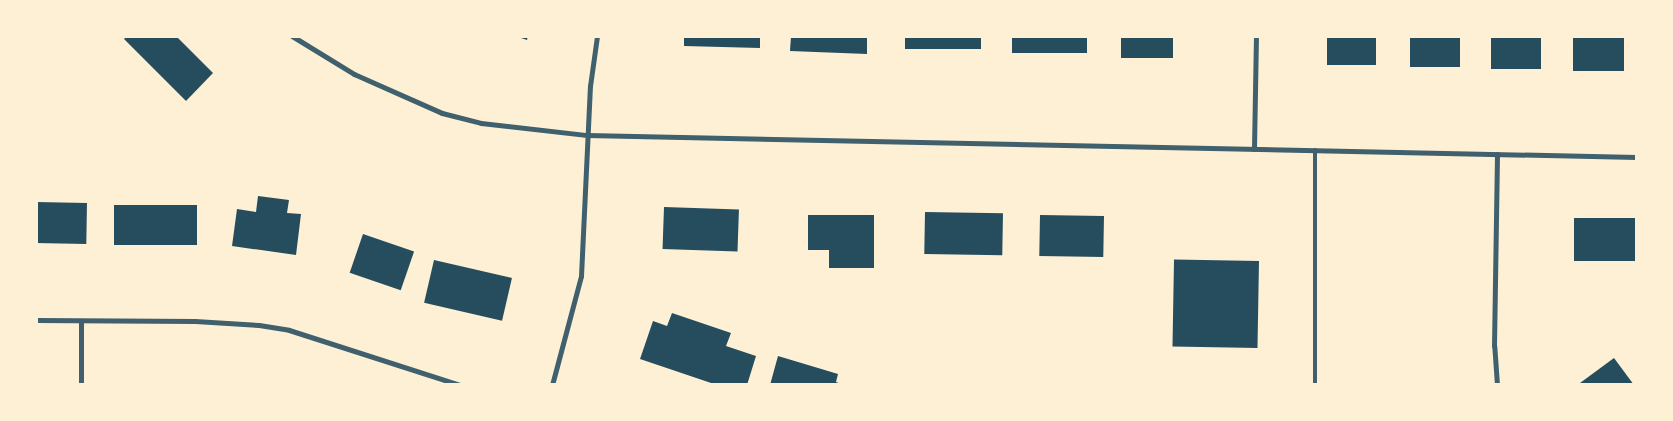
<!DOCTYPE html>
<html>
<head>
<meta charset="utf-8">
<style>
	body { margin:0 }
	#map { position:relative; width:1673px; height:421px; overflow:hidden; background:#fdf0d5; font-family:"Times New Roman",serif }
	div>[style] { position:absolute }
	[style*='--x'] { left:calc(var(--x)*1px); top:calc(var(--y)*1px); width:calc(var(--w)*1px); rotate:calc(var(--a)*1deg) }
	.building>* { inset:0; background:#264d5e; transform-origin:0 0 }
	.service>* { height:4px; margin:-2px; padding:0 2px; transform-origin:2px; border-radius:2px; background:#3f606c }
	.minor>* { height:5px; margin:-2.5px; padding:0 2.5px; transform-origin:2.5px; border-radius:2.5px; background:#3f606c }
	span { translate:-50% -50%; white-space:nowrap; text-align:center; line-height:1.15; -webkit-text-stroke:5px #fdf0d5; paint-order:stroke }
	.frame { position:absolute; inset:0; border:38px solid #fdf0d5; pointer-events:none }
</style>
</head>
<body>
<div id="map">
	<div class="building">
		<i style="clip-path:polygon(127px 36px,176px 36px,213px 73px,186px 101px,124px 39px)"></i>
		<i style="clip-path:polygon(515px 36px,528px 36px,527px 40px)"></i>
		<i style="clip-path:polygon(684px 36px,760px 36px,760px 48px,684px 46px)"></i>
		<i style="clip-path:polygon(791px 36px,867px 36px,867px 54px,790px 51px)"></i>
		<i style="left:905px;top:36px;width:76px;height:13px"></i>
		<i style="left:1012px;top:36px;width:75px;height:17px"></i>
		<i style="left:1121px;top:36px;width:52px;height:22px"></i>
		<i style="left:1327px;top:36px;width:49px;height:29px"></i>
		<i style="left:1410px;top:36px;width:50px;height:31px"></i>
		<i style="left:1491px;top:36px;width:50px;height:33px"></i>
		<i style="left:1573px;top:36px;width:51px;height:35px"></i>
		<i style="clip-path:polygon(258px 196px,289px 200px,287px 213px,301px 214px,296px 255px,232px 246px,237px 209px,256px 212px)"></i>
		<i style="left:36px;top:202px;width:51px;height:41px;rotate:1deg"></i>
		<i style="left:114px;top:205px;width:83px;height:40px"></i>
		<i style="left:664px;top:207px;width:75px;height:42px;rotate:2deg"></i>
		<i style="left:925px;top:212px;width:78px;height:42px;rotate:1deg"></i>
		<i style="clip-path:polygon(808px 215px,874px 215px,874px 268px,829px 268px,829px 250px,808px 250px)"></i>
		<i style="left:1040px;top:215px;width:64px;height:41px;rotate:1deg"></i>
		<i style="left:1574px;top:218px;width:63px;height:43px"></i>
		<i style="left:363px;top:234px;width:54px;height:41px;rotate:19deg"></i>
		<i style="left:434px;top:260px;width:80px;height:44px;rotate:13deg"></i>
		<i style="left:1259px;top:261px;width:87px;height:85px;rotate:91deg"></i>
		<i style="clip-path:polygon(672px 313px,731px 333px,726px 346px,756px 356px,747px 385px,717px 385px,640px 359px,653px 321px,667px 326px)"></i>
		<i style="clip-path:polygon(778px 356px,838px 374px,836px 382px,844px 385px,770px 385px)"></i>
		<i style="clip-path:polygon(1614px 358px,1634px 385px,1581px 385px,1580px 383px)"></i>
	</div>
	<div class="service">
		<i style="--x:1315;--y:150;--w:235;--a:90"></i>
	</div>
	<div class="minor">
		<i style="--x:292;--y:36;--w:73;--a:31.5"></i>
		<i style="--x:354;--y:74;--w:96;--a:23.9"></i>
		<i style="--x:442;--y:113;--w:40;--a:14.4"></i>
		<i style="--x:481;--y:123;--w:107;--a:6.5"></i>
		<i style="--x:587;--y:135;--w:1050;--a:1.2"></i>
		<i style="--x:1254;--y:149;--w:113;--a:-89"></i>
		<i style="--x:36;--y:320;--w:159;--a:0.4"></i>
		<i style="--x:195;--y:321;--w:64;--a:3.6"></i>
		<i style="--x:259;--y:325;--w:30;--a:9"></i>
		<i style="--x:289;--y:330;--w:180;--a:17.8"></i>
		<i style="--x:81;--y:321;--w:64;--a:90"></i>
		<i style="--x:552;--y:385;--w:113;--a:-75.1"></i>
		<i style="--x:581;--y:276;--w:190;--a:-87.3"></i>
		<i style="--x:590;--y:86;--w:50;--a:-82"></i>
		<i style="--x:1497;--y:385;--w:39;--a:-94"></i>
		<i style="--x:1494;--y:346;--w:192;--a:-89.1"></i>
	</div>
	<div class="frame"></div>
</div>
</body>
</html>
